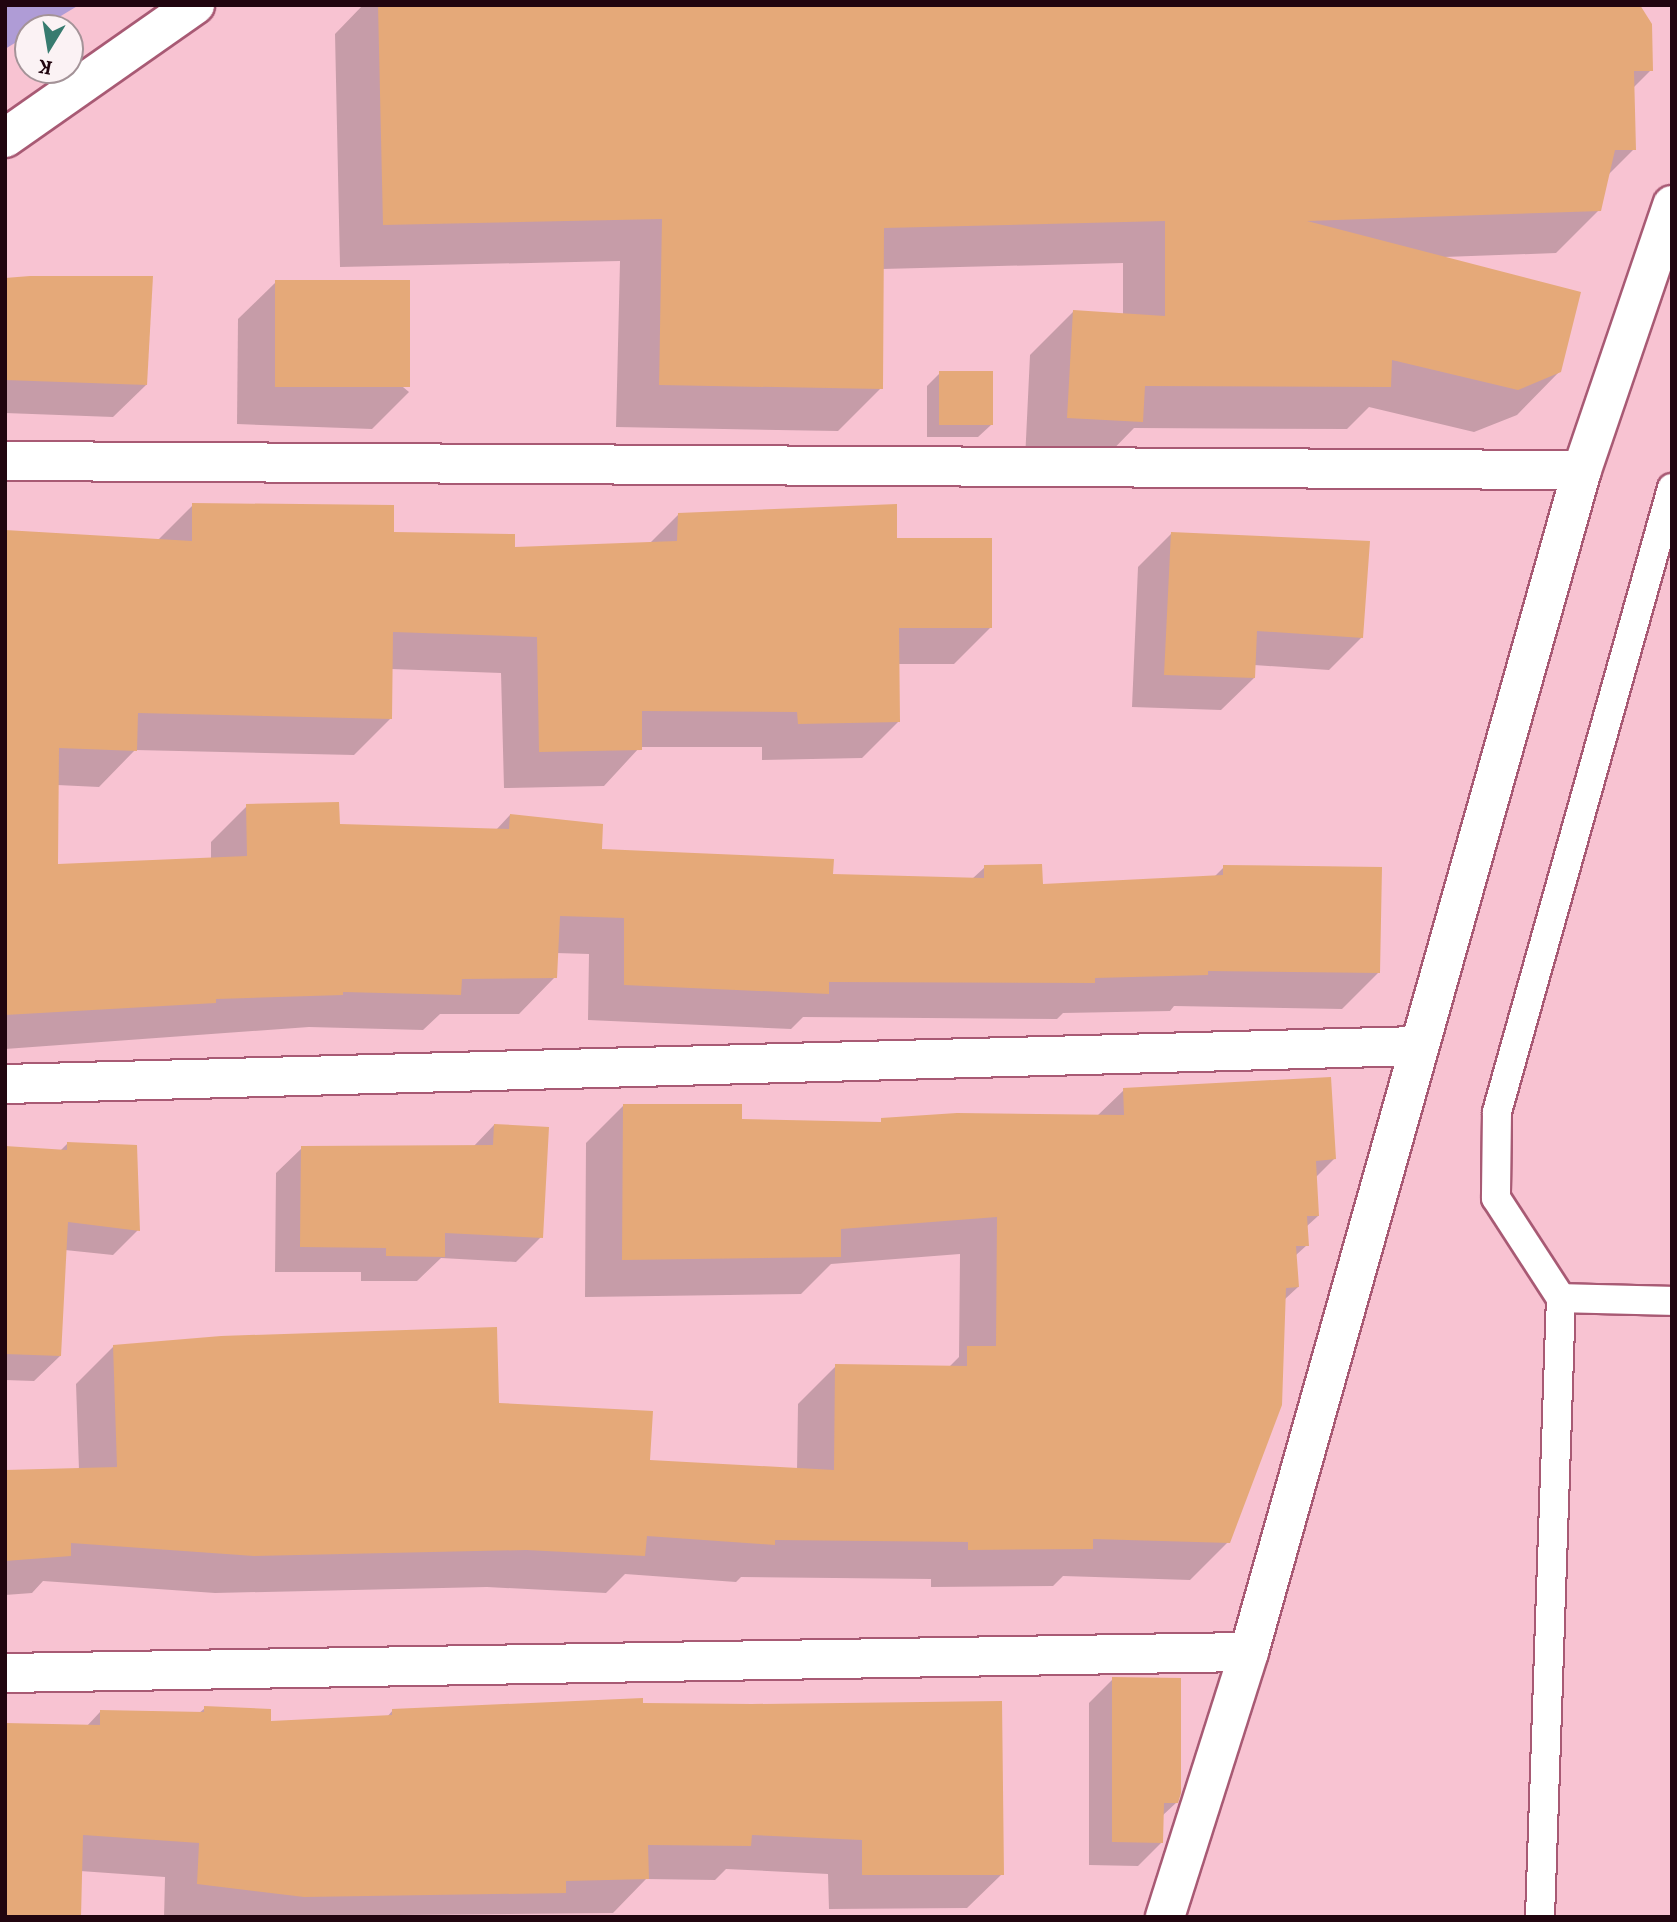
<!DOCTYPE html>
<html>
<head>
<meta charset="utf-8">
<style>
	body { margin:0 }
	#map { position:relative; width:1677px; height:1922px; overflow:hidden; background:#f8c3d2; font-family:Lora,serif }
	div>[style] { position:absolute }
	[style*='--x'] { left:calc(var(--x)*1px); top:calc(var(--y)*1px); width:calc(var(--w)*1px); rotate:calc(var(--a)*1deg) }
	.green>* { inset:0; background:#af9cd6 }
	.shadow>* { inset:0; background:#0003 }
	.building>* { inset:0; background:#e5a979; transform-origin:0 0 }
	.roads { filter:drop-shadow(2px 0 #a85a74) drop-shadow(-2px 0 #a85a74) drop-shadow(0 2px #a85a74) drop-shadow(0 -2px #a85a74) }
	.service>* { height:28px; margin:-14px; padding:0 14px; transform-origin:14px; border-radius:14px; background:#fff }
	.minor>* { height:38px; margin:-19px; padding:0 19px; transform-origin:19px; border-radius:19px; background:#fff }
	span { translate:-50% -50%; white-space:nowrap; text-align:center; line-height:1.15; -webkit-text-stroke:6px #fbf2f4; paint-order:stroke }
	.frame { position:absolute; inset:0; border:7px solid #21050f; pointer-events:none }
	.north { position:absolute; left:14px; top:14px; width:70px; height:70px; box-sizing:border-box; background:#fbf2f4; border:2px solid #a49398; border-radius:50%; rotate:191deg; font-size:19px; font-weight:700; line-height:28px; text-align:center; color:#21050f }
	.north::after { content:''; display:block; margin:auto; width:24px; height:32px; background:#377b6f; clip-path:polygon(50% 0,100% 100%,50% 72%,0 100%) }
</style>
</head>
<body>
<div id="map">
	<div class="green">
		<i style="clip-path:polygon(5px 5px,79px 5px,41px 28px,28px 28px,28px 35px,5px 49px)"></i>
	</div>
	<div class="shadow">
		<i style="clip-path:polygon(363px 5px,1638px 5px,1651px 70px,1633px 88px,1634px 149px,1607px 176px,1599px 210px,1556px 253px,1444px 257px,1560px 371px,1517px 415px,1474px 432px,1369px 407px,1347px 429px,1134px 428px,1098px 465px,1025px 460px,1030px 355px,1073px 312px,1123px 315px,1123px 263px,882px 269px,881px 388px,838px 431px,616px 427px,620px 261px,340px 267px,335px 34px)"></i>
		<i style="clip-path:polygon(5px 280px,146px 385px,113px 417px,5px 413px)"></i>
		<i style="clip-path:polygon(276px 282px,409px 392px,372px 429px,237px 424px,238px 319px)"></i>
		<i style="clip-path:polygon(940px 373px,991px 425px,978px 437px,927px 437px,927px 386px)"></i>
		<i style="clip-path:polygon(193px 505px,513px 549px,650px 543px,678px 515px,895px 539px,990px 628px,954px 664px,897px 664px,898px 722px,862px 758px,762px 760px,762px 747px,640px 747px,604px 786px,504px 788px,501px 673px,391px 669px,390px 719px,354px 755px,135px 750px,99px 787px,57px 785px,56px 866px,211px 860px,211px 842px,247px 806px,338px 826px,496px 830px,510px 815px,601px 851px,831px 875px,972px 879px,985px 867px,1042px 886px,1213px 878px,1224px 867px,1379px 972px,1342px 1009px,1174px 1006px,1170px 1011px,1063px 1013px,1057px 1019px,803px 1017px,791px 1029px,588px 1020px,589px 954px,556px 953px,555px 977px,519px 1014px,440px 1014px,423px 1030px,309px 1027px,5px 1049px,5px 533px,157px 541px)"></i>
		<i style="clip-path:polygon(1171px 534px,1362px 637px,1329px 670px,1254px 665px,1254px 678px,1221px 710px,1132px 707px,1138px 567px)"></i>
		<i style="clip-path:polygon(1124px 1090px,1334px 1159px,1315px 1178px,1318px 1216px,1306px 1227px,1307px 1245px,1295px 1256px,1298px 1287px,1284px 1300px,1228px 1542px,1190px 1580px,1063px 1576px,1053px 1586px,931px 1587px,931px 1579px,741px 1577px,736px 1582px,625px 1574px,606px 1593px,487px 1587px,215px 1593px,43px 1581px,32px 1593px,5px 1595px,5px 1472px,79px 1470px,76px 1384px,114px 1346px,497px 1405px,649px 1462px,797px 1470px,798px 1404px,836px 1366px,949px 1367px,959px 1357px,960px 1254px,831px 1264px,801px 1294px,585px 1297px,586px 1143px,624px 1105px,740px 1121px,878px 1123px,1097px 1116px)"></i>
		<i style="clip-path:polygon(494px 1125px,541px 1237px,516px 1262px,441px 1258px,417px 1281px,361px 1281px,361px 1272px,275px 1272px,276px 1173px,302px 1148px,473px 1147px)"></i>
		<i style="clip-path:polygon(68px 1143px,138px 1230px,113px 1255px,65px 1250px,60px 1356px,34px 1381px,5px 1380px,5px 1148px,60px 1151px)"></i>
		<i style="clip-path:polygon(1113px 1679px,1177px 1802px,1162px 1816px,1162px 1842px,1138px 1866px,1089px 1865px,1089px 1703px)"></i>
		<i style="clip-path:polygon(641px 1705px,1002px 1874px,967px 1908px,829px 1909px,828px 1874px,726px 1869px,715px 1880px,646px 1879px,613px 1913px,164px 1917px,165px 1877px,80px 1871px,86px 1727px,100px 1712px,198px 1714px,205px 1708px,269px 1723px,387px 1717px,393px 1710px)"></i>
	</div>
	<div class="building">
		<i style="clip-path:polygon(378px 5px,1640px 5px,1652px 24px,1653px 71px,1634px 71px,1636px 150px,1615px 150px,1601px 211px,1307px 221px,1581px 292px,1561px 372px,1518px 390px,1392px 360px,1391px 387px,1145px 386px,1143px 422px,1067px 418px,1073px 310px,1165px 316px,1165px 221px,884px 228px,883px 389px,659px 385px,662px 219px,383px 225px)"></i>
		<i style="clip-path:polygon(30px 276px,153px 276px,147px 385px,5px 380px,5px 278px)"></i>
		<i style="left:275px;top:280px;width:135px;height:107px"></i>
		<i style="left:939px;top:371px;width:54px;height:54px"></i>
		<i style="clip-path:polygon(192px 503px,394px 505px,394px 532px,515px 534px,515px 547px,677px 541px,678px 513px,897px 504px,897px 538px,992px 538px,992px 628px,899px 628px,900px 722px,798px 724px,797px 712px,642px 711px,642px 750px,539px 752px,537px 637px,393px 632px,392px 719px,138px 713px,137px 751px,59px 748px,58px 864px,247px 856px,246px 804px,339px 802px,340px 824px,509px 829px,510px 814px,603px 824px,602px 849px,834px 859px,833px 874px,984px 878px,984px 865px,1042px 864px,1043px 884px,1223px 875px,1223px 865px,1382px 867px,1380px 973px,1208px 971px,1208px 975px,1095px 978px,1095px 983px,829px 982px,829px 994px,624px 985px,624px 918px,560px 916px,557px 978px,462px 979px,461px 995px,343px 992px,343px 995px,216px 999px,216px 1003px,5px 1015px,5px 530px,192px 541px)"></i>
		<i style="clip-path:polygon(1171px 532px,1370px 541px,1363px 638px,1257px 631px,1255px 678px,1164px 675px)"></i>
		<i style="clip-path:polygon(1331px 1077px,1336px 1159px,1316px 1161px,1319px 1216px,1307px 1216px,1309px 1246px,1296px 1246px,1299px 1287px,1286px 1288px,1282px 1405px,1230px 1543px,1093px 1539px,1093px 1549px,968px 1550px,968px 1542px,775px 1540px,775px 1545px,647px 1536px,645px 1556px,526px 1550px,254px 1556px,71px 1543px,71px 1556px,5px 1561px,5px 1470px,117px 1467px,113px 1345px,221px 1336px,497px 1327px,499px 1403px,653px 1411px,650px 1460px,834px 1470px,835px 1364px,967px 1366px,967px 1346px,996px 1346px,997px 1217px,841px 1229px,841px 1257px,622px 1260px,623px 1104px,742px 1104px,742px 1119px,881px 1122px,881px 1118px,957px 1113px,1124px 1115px,1123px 1088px)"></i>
		<i style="clip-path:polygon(494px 1124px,549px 1127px,543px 1238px,445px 1233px,445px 1257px,386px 1256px,386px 1248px,300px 1247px,301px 1146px,493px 1145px)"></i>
		<i style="clip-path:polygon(67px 1142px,137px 1145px,140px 1231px,68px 1222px,61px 1356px,5px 1354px,5px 1146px,67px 1150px)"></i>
		<i style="clip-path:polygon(1112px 1677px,1181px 1678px,1181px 1793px,1178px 1803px,1164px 1803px,1163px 1843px,1112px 1842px)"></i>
		<i style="clip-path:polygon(643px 1698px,643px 1703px,752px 1704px,1002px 1701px,1004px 1875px,862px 1875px,862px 1840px,752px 1835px,751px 1846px,648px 1845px,649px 1879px,566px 1881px,566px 1893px,304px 1897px,197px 1884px,199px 1843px,83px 1835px,81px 1917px,5px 1917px,5px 1723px,100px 1725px,100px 1710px,204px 1712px,204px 1706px,271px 1709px,271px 1721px,392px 1715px,392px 1709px)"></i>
	</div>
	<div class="roads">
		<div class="service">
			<i style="--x:1672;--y:488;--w:648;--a:105.67"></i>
			<i style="--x:1497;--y:1112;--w:86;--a:90.7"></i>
			<i style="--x:1496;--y:1198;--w:119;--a:57"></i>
			<i style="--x:1561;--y:1298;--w:111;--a:1.5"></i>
			<i style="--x:1540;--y:1917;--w:619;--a:-88.06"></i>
		</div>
		<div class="minor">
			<i style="--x:5;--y:138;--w:232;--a:-35"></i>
			<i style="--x:5;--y:461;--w:1577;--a:0.33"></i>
			<i style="--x:5;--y:1084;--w:1414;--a:-1.54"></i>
			<i style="--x:5;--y:1673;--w:1244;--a:-0.97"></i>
			<i style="--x:1249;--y:1652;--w:1228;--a:-74.27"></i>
			<i style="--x:1582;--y:470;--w:280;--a:-71.2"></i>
			<i style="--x:1165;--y:1917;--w:278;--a:-72.4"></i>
		</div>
	</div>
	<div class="frame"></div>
	<div class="north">K</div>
</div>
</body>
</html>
